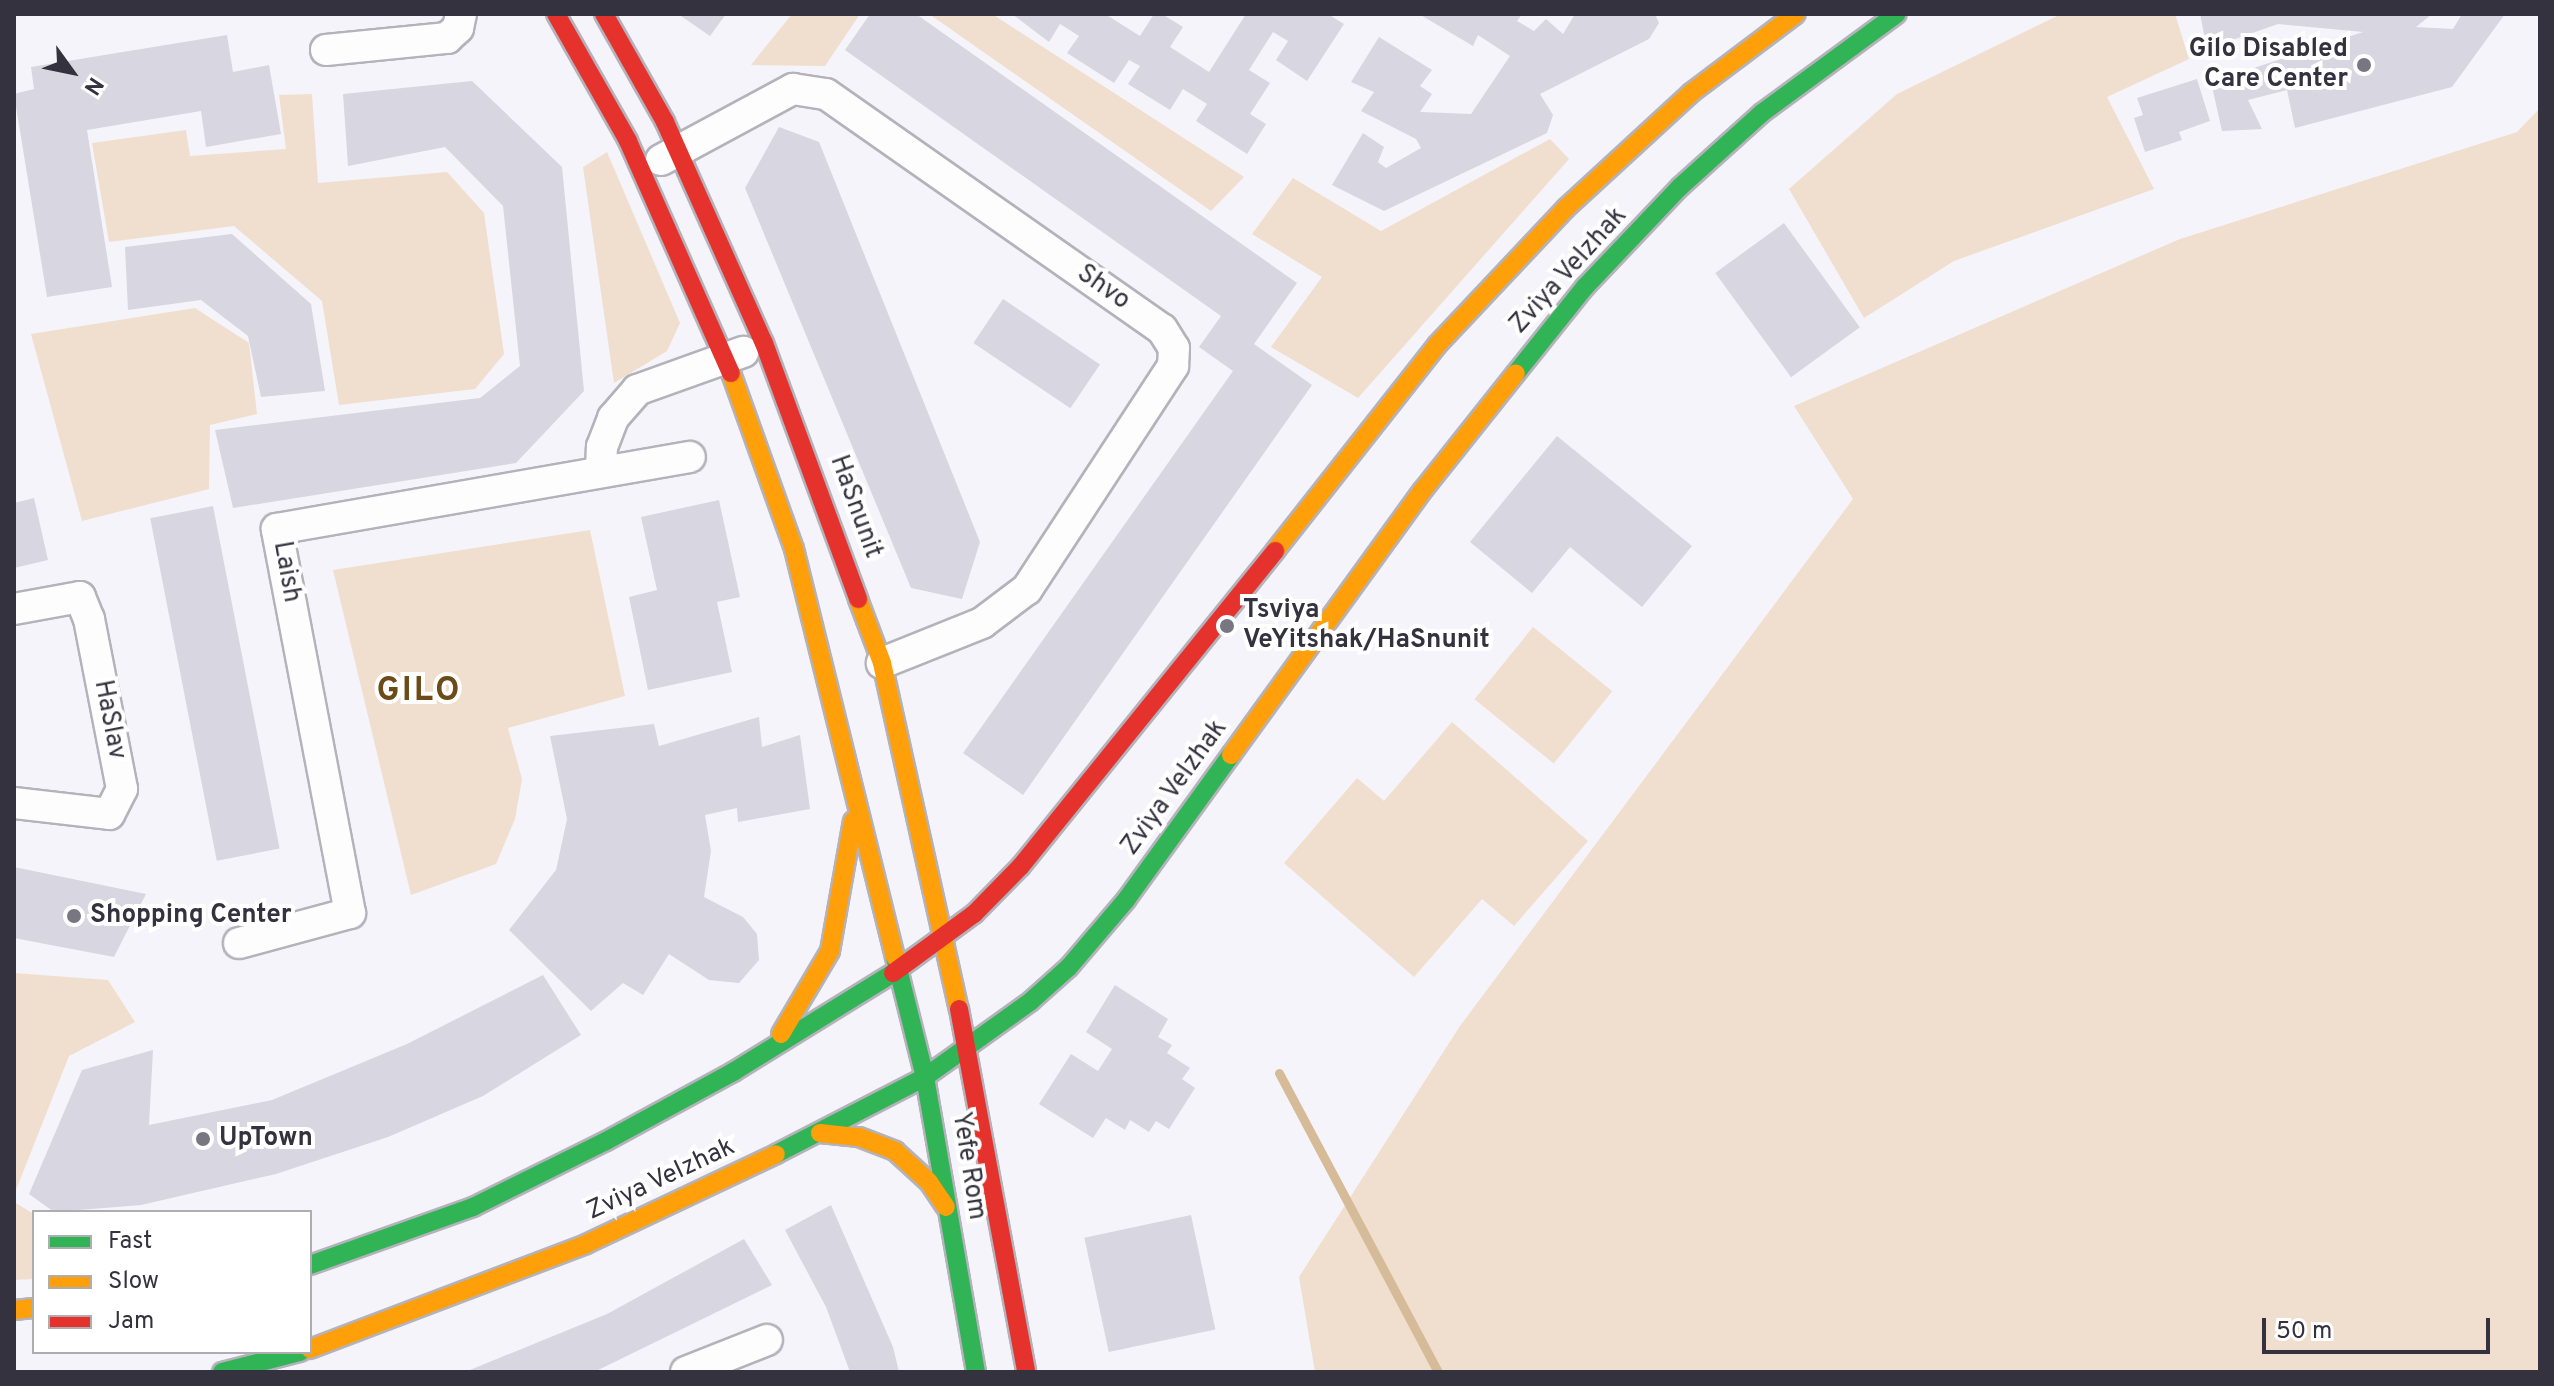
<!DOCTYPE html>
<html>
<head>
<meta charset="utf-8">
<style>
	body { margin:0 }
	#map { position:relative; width:2554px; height:1386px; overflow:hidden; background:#f5f4fa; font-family:Overpass,sans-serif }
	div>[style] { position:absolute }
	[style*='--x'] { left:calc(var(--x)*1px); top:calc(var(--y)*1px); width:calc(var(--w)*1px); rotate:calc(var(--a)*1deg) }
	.green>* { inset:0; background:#f0dfce; transform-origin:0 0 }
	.stream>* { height:9px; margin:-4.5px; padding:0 4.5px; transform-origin:4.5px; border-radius:4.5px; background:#d6bb99 }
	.building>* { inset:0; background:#d8d6e0; transform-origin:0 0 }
	.roads { filter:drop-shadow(2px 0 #b4b2ba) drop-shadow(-2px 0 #b4b2ba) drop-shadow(0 2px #b4b2ba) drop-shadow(0 -2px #b4b2ba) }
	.street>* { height:30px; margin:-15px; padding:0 15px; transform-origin:15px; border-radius:15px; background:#fefdfe }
	.fast>* { height:18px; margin:-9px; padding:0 9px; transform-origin:9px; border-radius:9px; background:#30b455 }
	.slow>* { height:18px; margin:-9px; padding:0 9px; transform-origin:9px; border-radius:9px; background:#ff9f0a }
	.jam>* { height:18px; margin:-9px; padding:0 9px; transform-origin:9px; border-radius:9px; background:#e5322d }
	.dots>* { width:22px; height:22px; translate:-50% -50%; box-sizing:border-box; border:4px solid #fff; border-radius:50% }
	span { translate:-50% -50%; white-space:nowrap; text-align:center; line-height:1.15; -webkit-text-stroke:8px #fff; paint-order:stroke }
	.poi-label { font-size:26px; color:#34323e; font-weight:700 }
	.right { translate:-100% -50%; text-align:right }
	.left { translate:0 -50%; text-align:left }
	.street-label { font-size:26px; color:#34323e }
	.district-label { font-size:34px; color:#6d4b18; font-weight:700; letter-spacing:2px }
	.frame { position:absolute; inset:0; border:16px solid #34323e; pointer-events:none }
	.legend { position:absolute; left:32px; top:1210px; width:280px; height:144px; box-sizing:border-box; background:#fff; border:2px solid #aeadb2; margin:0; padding:10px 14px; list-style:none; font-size:24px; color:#34323e }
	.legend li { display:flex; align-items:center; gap:16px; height:40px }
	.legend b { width:40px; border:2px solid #aeadb2 }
	.north { position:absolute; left:32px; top:32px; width:80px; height:80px; -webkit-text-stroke:6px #fff; paint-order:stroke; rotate:123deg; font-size:22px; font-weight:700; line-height:32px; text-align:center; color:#34323e }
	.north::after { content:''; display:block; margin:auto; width:28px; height:36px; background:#34323e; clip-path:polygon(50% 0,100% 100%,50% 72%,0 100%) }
	.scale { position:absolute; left:2262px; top:1318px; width:228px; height:36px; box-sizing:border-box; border:4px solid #34323e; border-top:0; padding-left:10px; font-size:24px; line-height:28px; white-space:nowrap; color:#34323e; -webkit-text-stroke:6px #fff; paint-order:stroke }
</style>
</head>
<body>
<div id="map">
	<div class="green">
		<i style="clip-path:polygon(792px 14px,860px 14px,825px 66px,751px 65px)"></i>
		<i style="clip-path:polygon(929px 14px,992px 14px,1244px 177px,1211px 211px)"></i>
		<i style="clip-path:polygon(2061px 14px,2175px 14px,2189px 59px,2107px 97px,2154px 189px,1954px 261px,1864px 318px,1789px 189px,1897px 94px)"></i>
		<i style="clip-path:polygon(312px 94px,318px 183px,447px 172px,484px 213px,504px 354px,475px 389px,339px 405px,322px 301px,234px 226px,109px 242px,92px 143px,186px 130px,190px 156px,286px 149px,279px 95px)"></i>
		<i style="clip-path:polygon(2540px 108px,2540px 1372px,1315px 1372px,1299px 1277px,1460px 1026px,1853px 499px,1794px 406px,2180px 239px,2517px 132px)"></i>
		<i style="clip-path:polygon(1550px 139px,1569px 159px,1358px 398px,1271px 347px,1322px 277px,1252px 234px,1293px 178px,1381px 231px)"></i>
		<i style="clip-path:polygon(607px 152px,680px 323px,667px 351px,614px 383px,583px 167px)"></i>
		<i style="clip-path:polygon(195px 308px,249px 343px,257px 414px,210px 425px,209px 489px,82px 521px,31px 334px)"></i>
		<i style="clip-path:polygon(590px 530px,625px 696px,508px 728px,522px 779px,515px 819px,496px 864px,411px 895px,333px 570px)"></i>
		<i style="left:1533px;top:627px;width:102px;height:93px;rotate:39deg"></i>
		<i style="clip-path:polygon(1452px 722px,1588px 841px,1514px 926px,1482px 899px,1414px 977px,1284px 863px,1357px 778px,1384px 801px)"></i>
		<i style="clip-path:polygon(14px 973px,108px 980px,135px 1022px,69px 1056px,14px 1195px)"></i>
		<i style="clip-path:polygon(14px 1202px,34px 1214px,34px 1279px,14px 1280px)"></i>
	</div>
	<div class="stream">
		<i style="--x:1279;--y:1073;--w:339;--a:62"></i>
	</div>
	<div class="building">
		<i style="clip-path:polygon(678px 14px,726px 14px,710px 36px)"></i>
		<i style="clip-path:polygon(870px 14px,916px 14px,1297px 283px,1254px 344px,1312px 385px,1023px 795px,963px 753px,1233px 371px,1199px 347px,1221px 316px,845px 50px)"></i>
		<i style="clip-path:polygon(1012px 14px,1105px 14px,1140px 36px,1154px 14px,1162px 14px,1183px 27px,1170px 47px,1209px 72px,1246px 14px,1328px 14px,1344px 24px,1307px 81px,1276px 60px,1288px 41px,1273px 32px,1249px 70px,1270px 83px,1250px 114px,1266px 124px,1247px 154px,1196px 121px,1207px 104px,1183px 89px,1170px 110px,1128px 84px,1140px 66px,1129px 60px,1114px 83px,1067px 53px,1079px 36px,1060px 24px,1049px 42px)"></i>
		<i style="clip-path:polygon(1419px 14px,1522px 14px,1517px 21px,1534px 31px,1546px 19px,1563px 34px,1575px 14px,1655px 14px,1659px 23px,1649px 39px,1540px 94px,1553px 115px,1547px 133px,1384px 211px,1332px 185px,1363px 133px,1384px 147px,1378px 162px,1386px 168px,1421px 148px,1416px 139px,1361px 111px,1374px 92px,1351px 82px,1379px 37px,1432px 70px,1420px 86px,1432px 94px,1420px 112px,1471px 114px,1510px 56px,1478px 35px,1473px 46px)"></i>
		<i style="clip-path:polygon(2200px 14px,2432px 14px,2416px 27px,2453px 29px,2462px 14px,2505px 14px,2452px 87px,2295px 128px,2287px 90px,2248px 100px,2262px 129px,2222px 131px,2211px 82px,2363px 32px,2278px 24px,2207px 49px)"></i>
		<i style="clip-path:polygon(227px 35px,233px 72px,269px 65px,281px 134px,206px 147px,201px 111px,87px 130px,112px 287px,47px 297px,14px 94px,34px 89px,31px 67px)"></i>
		<i style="clip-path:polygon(2197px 79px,2210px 121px,2179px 132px,2182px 140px,2145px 152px,2134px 118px,2143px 115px,2137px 98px)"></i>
		<i style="clip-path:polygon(472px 81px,562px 167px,584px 391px,516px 463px,233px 508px,215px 430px,480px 398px,520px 366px,503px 206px,445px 147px,348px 166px,343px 94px)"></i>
		<i style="clip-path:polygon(779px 127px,819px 142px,980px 542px,962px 599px,911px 588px,745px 188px)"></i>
		<i style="left:1784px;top:223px;width:129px;height:85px;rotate:54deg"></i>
		<i style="clip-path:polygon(232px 234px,311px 304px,325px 391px,261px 397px,248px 336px,201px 300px,128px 310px,125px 247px)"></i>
		<i style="left:1003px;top:299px;width:117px;height:53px;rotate:34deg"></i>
		<i style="clip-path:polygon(1557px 436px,1692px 546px,1642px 607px,1570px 547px,1532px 593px,1470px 542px)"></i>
		<i style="clip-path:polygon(34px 498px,48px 560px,14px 568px,14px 503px)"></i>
		<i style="clip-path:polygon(719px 500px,740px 597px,717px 602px,732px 672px,648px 690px,629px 597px,657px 590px,641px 517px)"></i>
		<i style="left:213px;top:506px;width:349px;height:64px;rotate:79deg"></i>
		<i style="clip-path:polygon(759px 717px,762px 747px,800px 735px,810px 809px,738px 822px,737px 808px,705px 815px,711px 851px,704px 897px,743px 917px,757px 934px,759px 960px,739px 983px,709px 980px,669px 954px,643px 995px,623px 983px,591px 1011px,509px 930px,556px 870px,567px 819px,550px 736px,654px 724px,659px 746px)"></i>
		<i style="clip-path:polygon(14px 867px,146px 894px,114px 957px,14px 938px)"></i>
		<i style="clip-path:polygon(543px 975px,581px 1035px,483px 1096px,388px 1137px,276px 1174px,141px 1205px,54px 1212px,29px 1194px,82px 1070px,153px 1050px,149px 1125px,272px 1100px,407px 1044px)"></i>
		<i style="clip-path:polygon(1115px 985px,1168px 1019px,1158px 1037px,1172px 1045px,1167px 1053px,1190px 1068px,1182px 1079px,1195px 1088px,1169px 1129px,1156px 1121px,1149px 1132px,1130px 1120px,1125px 1130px,1106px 1118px,1093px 1138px,1039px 1104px,1071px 1054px,1098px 1071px,1112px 1049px,1086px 1032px)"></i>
		<i style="clip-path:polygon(831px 1205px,893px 1347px,899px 1372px,850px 1372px,826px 1307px,785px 1230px)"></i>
		<i style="left:1191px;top:1215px;width:117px;height:109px;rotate:78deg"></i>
		<i style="clip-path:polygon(744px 1239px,772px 1285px,594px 1372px,465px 1372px,607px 1314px)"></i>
	</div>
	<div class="roads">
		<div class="street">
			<i style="--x:326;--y:50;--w:122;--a:-5.7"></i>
			<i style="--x:447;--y:38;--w:15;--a:-42"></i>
			<i style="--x:458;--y:28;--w:14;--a:-78"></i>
			<i style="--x:661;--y:160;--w:150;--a:-28.3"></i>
			<i style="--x:793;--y:89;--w:33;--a:9"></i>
			<i style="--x:826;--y:94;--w:410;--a:35"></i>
			<i style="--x:1162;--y:329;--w:22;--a:58"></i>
			<i style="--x:1174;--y:348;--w:18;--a:93"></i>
			<i style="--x:1173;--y:366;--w:267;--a:123.2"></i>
			<i style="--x:1027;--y:589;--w:56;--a:142.9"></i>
			<i style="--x:982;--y:623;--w:108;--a:158.2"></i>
			<i style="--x:601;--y:472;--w:25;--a:-88"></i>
			<i style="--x:602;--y:447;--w:31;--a:-69"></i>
			<i style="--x:613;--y:418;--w:37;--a:-49"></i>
			<i style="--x:637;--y:390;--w:113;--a:-19.7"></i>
			<i style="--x:14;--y:609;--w:67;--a:-10.3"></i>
			<i style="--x:80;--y:597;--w:24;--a:68"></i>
			<i style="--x:89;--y:619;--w:173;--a:79"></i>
			<i style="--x:122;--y:789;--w:28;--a:117"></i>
			<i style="--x:109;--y:814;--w:96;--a:-173.4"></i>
			<i style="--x:239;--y:943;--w:115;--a:-15.1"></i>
			<i style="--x:350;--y:913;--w:391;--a:-100.8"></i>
			<i style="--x:277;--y:529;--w:419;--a:-9.9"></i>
			<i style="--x:686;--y:1372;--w:87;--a:-21.6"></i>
		</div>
		<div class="fast">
			<i style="--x:1516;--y:373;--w:110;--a:-51.3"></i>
			<i style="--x:1585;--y:287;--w:138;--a:-46.5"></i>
			<i style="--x:1680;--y:187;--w:110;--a:-42.1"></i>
			<i style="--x:1762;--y:113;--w:167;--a:-36.3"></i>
			<i style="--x:895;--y:957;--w:124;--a:76"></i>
			<i style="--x:925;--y:1077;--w:299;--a:80.2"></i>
			<i style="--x:776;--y:1154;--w:168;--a:-27.3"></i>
			<i style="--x:925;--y:1077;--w:130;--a:-35.6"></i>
			<i style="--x:1031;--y:1001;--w:51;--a:-41.8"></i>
			<i style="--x:1069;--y:967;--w:88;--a:-49.6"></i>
			<i style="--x:1126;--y:900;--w:179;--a:-54.1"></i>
			<i style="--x:310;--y:1265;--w:173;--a:-19.6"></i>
			<i style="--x:473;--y:1207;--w:148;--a:-26.4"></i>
			<i style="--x:606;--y:1141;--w:145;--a:-28.5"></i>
			<i style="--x:733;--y:1072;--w:188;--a:-31.7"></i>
			<i style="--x:222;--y:1372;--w:81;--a:-14.4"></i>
		</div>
		<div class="slow">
			<i style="--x:731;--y:373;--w:187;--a:70.3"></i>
			<i style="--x:794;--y:549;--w:420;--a:76.1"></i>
			<i style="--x:1275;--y:551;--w:262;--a:-51.8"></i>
			<i style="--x:1437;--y:345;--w:188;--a:-46.7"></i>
			<i style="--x:1566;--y:208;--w:170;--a:-42.6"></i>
			<i style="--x:1691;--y:93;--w:131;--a:-37"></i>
			<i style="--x:858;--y:599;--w:68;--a:69.4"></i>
			<i style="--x:882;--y:663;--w:354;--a:77.5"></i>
			<i style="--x:1231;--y:755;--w:327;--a:-54.1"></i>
			<i style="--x:1423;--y:490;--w:149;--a:-51.5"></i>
			<i style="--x:781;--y:1034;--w:96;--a:-59.4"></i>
			<i style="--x:830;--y:951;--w:132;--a:-80"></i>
			<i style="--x:820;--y:1133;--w:39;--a:6"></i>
			<i style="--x:859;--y:1137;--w:39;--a:21"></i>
			<i style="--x:895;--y:1151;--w:46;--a:42.4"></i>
			<i style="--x:929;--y:1182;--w:30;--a:56"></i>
			<i style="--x:14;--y:1310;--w:20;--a:-6"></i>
			<i style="--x:310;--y:1349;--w:295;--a:-20.8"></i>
			<i style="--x:586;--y:1244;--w:210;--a:-25.3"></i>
		</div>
		<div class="jam">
			<i style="--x:556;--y:14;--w:146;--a:60.4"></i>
			<i style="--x:628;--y:141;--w:254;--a:66.1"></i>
			<i style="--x:604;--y:14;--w:124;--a:60.5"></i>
			<i style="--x:665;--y:122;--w:242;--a:65.9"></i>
			<i style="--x:764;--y:343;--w:273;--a:69.8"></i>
			<i style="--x:893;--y:973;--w:100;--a:-36.1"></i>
			<i style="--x:974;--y:914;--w:67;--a:-45.6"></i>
			<i style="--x:1021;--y:866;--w:405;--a:-51.1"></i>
			<i style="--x:959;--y:1009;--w:369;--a:79.5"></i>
		</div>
	</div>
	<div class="dots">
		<i style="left:2364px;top:65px;background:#787680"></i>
		<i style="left:1227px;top:626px;background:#787680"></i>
		<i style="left:74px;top:916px;background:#787680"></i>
		<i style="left:203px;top:1139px;background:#787680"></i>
	</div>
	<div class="poi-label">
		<span class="right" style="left:2348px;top:65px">Gilo Disabled<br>Care Center</span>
		<span class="left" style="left:1243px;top:626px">Tsviya<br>VeYitshak/HaSnunit</span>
		<span class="left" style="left:90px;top:916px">Shopping Center</span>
		<span class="left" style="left:219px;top:1139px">UpTown</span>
	</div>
	<div class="street-label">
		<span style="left:1569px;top:271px;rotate:-48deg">Zviya VeIzhak</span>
		<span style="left:1103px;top:288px;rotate:35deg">Shvo</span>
		<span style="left:855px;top:507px;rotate:70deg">HaSnunit</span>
		<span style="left:286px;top:572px;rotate:80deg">Laish</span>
		<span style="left:109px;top:720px;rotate:79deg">HaSlav</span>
		<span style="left:1175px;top:788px;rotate:-54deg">Zviya VeIzhak</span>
		<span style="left:968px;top:1166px;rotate:81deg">Yefe Rom</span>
		<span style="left:661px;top:1180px;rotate:-25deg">Zviya VeIzhak</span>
	</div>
	<div class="district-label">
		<span style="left:419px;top:692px">GILO</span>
	</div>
	<div class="frame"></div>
	<ul class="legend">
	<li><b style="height:10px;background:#30b455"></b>Fast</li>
	<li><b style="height:10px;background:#ff9f0a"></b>Slow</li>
	<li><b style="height:10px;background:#e5322d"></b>Jam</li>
	</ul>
	<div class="north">N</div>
	<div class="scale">50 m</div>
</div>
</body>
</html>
